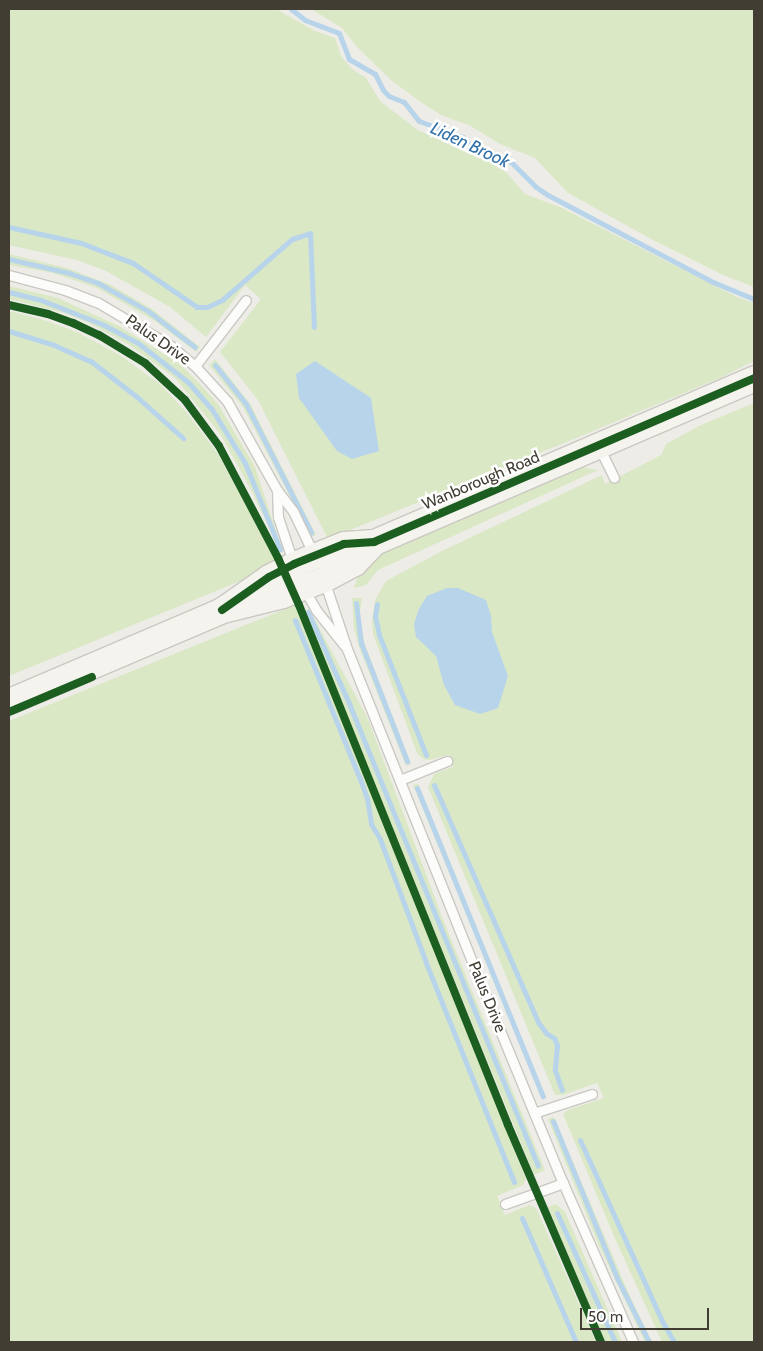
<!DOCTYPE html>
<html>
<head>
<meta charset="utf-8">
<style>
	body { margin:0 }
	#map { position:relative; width:763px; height:1351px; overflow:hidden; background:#eeece6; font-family:Cabin,sans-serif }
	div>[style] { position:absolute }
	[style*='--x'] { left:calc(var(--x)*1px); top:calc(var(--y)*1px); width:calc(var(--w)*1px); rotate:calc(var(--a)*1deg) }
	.green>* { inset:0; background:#dae8c6 }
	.water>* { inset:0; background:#b7d4eb }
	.stream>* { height:5px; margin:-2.5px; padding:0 2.5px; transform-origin:2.5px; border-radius:2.5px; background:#b7d4eb }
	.roads { filter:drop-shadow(1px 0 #cac8c2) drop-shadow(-1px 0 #cac8c2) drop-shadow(0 1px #cac8c2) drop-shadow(0 -1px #cac8c2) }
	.lane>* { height:9px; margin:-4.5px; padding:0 4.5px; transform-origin:4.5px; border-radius:4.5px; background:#fcfcfb }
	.secondary>* { height:25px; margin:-12.5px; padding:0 12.5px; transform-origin:12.5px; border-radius:12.5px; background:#f5f3ed }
	.cycleway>* { height:8px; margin:-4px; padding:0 4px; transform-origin:4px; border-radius:4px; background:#1b5e20 }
	span { translate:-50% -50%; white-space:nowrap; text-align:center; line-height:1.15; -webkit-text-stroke:5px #fff; paint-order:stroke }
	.street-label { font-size:16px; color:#423d33 }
	.water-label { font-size:18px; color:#3272a9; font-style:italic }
	.frame { position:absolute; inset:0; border:10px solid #423d33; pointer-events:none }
	.scale { position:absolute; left:580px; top:1308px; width:129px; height:22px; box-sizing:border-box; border:2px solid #423d33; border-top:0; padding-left:6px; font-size:15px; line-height:18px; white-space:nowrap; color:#423d33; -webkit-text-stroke:4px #fff; paint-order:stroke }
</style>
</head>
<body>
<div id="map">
	<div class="green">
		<i style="clip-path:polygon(9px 9px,276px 9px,315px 31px,335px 38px,341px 56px,352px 69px,366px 78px,380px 101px,419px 131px,445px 140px,465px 152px,493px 164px,507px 173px,525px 194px,562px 208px,739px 298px,754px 303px,754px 361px,722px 377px,574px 439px,328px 539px,258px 400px,220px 352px,261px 299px,245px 285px,206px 337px,170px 307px,106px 271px,77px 260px,9px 245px)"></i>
		<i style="clip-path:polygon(311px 9px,754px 9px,754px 287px,723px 275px,651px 239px,568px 193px,535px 158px,500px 144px,469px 125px,443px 116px,422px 103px,391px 80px,357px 47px,342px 28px)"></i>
		<i style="clip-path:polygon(9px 254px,67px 268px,111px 285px,152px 309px,200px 347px,196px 352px,155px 321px,97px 288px,53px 273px,9px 265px)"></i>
		<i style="clip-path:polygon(9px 286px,58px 298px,119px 326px,180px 364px,197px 381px,218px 404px,255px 467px,283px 552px,281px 553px,252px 492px,221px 435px,176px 379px,131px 346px,89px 323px,64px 313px,9px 299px)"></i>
		<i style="clip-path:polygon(9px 311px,41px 319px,77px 332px,118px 354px,160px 384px,188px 414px,218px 454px,279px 565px,9px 676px)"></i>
		<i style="clip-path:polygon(215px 359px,251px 405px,316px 535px,311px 537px,243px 407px,209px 365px)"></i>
		<i style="clip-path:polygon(754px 403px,754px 1342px,662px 1342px,613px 1234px,563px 1114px,568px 1110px,604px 1098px,597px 1083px,563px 1095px,555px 1095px,428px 787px,434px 774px,453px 767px,449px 755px,429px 760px,423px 759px,417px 753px,373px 634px,372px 620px,375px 600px,386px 581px,440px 552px,602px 475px,605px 484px,661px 455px,666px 444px,699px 426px)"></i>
		<i style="clip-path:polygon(581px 467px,598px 470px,378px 570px,366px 585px,354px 588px,360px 570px,373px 558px)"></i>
		<i style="clip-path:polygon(352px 598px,362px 598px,359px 617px,365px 645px,411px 764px,406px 766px,359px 647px,354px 628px)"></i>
		<i style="clip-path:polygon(295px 605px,526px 1179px,523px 1185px,497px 1196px,505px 1215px,529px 1205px,536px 1208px,596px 1342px,9px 1342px,9px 721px)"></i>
		<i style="clip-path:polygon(309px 609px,368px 719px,444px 922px,545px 1170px,534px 1175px,304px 611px)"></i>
		<i style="clip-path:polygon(418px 784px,546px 1098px,542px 1099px,413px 785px)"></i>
		<i style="clip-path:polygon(554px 1117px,628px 1292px,652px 1342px,645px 1342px,599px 1246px,548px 1119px)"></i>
		<i style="clip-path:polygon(556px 1204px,565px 1212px,622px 1342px,605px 1342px,548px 1207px)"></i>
	</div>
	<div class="water">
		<i style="clip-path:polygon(315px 361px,371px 398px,379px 451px,352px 459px,337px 451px,299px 398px,296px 374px)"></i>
		<i style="clip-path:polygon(447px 588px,458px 588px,486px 600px,491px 616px,492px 632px,508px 676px,498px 708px,480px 714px,455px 705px,444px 685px,436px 656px,416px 637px,414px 624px,419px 609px,427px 596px)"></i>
	</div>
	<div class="stream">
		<i style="--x:291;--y:9;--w:18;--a:38"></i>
		<i style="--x:305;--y:20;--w:36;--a:21"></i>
		<i style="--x:339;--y:33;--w:28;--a:69"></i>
		<i style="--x:349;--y:59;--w:30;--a:30"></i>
		<i style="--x:375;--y:74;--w:18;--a:63"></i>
		<i style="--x:383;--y:90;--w:8;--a:45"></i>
		<i style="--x:389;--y:96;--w:16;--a:22"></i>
		<i style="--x:404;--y:102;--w:24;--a:52"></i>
		<i style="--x:419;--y:121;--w:47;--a:20"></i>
		<i style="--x:463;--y:137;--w:17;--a:50"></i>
		<i style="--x:474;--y:150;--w:39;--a:18"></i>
		<i style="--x:511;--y:162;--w:35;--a:45"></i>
		<i style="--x:536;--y:187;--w:14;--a:34"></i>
		<i style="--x:548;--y:195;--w:187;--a:27.8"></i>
		<i style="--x:713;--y:282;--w:44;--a:22.5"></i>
		<i style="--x:9;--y:227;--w:74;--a:12.5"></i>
		<i style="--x:81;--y:243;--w:56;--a:21"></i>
		<i style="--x:133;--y:263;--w:78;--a:34.5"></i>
		<i style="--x:197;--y:307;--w:10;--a:0"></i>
		<i style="--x:207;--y:307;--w:17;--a:-25"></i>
		<i style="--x:222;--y:300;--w:93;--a:-41.1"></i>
		<i style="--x:292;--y:239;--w:19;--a:-18"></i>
		<i style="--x:310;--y:233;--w:94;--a:87.6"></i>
		<i style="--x:9;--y:259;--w:62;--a:13.1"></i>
		<i style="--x:69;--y:273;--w:31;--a:19"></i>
		<i style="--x:98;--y:283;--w:57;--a:29.2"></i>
		<i style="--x:148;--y:311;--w:59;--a:37.5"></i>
		<i style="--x:9;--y:292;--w:33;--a:14"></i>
		<i style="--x:41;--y:300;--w:68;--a:21.6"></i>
		<i style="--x:104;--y:325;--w:38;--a:28"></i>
		<i style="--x:138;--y:343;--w:63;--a:38"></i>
		<i style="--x:188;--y:382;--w:35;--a:49"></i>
		<i style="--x:211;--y:408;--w:65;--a:58.3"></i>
		<i style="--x:245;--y:463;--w:93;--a:67.9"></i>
		<i style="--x:9;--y:331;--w:47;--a:17.3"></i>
		<i style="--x:54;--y:345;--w:42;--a:24.1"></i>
		<i style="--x:92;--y:362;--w:57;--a:37.9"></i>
		<i style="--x:137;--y:397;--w:62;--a:41.7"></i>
		<i style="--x:215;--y:365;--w:50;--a:51.5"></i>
		<i style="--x:246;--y:404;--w:144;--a:63.1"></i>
		<i style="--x:356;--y:603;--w:40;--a:82.9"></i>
		<i style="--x:361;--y:643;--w:127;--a:68.7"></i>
		<i style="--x:377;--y:604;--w:12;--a:99"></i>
		<i style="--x:375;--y:616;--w:19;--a:78"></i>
		<i style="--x:379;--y:635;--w:129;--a:68.6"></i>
		<i style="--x:308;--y:612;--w:98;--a:65.8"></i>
		<i style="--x:348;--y:701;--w:502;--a:67.77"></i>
		<i style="--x:295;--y:620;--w:172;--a:67.8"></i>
		<i style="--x:360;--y:779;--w:20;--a:70"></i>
		<i style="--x:367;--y:798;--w:26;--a:81"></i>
		<i style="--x:371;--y:824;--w:17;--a:59"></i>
		<i style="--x:380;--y:839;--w:132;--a:69.6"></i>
		<i style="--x:426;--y:963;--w:236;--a:68.1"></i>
		<i style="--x:434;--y:785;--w:259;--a:66.3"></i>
		<i style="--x:538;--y:1022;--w:14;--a:54"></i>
		<i style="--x:546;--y:1033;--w:9;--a:32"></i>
		<i style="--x:554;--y:1038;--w:8;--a:67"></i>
		<i style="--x:557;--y:1045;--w:25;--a:95"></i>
		<i style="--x:555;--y:1070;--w:21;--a:71"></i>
		<i style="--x:417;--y:788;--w:333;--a:67.8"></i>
		<i style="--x:553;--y:1121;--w:170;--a:67.8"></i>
		<i style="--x:617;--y:1278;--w:72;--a:63.4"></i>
		<i style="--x:580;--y:1140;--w:199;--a:65.6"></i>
		<i style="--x:662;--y:1321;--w:24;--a:60"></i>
		<i style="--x:557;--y:1213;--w:141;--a:65.8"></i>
		<i style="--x:522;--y:1218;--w:135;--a:66.5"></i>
	</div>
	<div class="roads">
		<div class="lane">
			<i style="--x:9;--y:275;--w:58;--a:15"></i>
			<i style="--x:65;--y:290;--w:34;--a:21"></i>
			<i style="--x:97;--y:302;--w:86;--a:30.7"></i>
			<i style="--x:171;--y:346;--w:31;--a:40"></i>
			<i style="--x:195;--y:366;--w:47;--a:47.6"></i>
			<i style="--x:227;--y:401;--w:102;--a:60.7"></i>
			<i style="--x:277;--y:490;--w:26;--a:53"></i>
			<i style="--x:293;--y:511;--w:49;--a:64.5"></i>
			<i style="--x:195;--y:366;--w:83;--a:-52.3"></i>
			<i style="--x:599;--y:447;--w:34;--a:64"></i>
			<i style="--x:277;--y:490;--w:27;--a:88"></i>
			<i style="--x:278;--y:517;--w:47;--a:71.6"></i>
			<i style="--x:324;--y:580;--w:73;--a:71.6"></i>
			<i style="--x:347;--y:649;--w:353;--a:68.2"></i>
			<i style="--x:478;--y:977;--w:223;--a:67.6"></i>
			<i style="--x:563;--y:1183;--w:174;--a:66.2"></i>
			<i style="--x:304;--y:589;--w:24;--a:60"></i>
			<i style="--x:316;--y:610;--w:45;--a:51.3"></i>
			<i style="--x:400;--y:780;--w:51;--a:-22"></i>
			<i style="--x:534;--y:1113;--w:61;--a:-18.1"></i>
			<i style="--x:505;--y:1204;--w:62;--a:-19.9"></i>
		</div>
		<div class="secondary">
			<i style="--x:222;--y:610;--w:57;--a:-35.1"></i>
			<i style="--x:269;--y:577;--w:28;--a:-27"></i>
			<i style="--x:294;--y:564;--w:54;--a:-21.8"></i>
			<i style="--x:344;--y:544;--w:30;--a:-4"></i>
			<i style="--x:374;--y:542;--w:414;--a:-23.3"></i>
			<i style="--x:9;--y:701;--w:232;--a:-23.1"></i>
			<i style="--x:222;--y:610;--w:62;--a:-14"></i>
			<i style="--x:282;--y:595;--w:45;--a:-20.9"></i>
			<i style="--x:324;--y:579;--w:34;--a:-28"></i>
			<i style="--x:354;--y:563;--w:29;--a:-46"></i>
		</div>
	</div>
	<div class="cycleway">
		<i style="--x:9;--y:305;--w:40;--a:13"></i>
		<i style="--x:48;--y:314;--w:27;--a:20"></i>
		<i style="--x:73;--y:323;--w:29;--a:25"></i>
		<i style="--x:99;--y:335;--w:54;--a:31.3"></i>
		<i style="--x:145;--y:363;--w:54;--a:42.8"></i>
		<i style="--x:185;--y:400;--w:57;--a:53.5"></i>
		<i style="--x:219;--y:446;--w:127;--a:62.2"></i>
		<i style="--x:278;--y:558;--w:51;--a:65.9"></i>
		<i style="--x:299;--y:605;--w:560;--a:68.1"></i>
		<i style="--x:508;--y:1125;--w:236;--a:66.8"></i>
		<i style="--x:222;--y:610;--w:57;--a:-35.1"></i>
		<i style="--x:269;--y:577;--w:28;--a:-27"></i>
		<i style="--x:294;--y:564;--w:54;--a:-21.8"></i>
		<i style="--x:344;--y:544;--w:30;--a:-4"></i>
		<i style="--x:374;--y:542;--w:414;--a:-23.3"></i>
		<i style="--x:9;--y:712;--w:90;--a:-22.9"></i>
	</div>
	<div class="street-label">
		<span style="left:158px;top:340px;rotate:35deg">Palus Drive</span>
		<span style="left:481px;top:481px;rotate:-23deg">Wanborough Road</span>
		<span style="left:487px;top:997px;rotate:68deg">Palus Drive</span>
	</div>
	<div class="water-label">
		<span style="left:470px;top:145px;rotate:25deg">Liden Brook</span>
	</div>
	<div class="frame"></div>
	<div class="scale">50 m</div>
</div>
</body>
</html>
